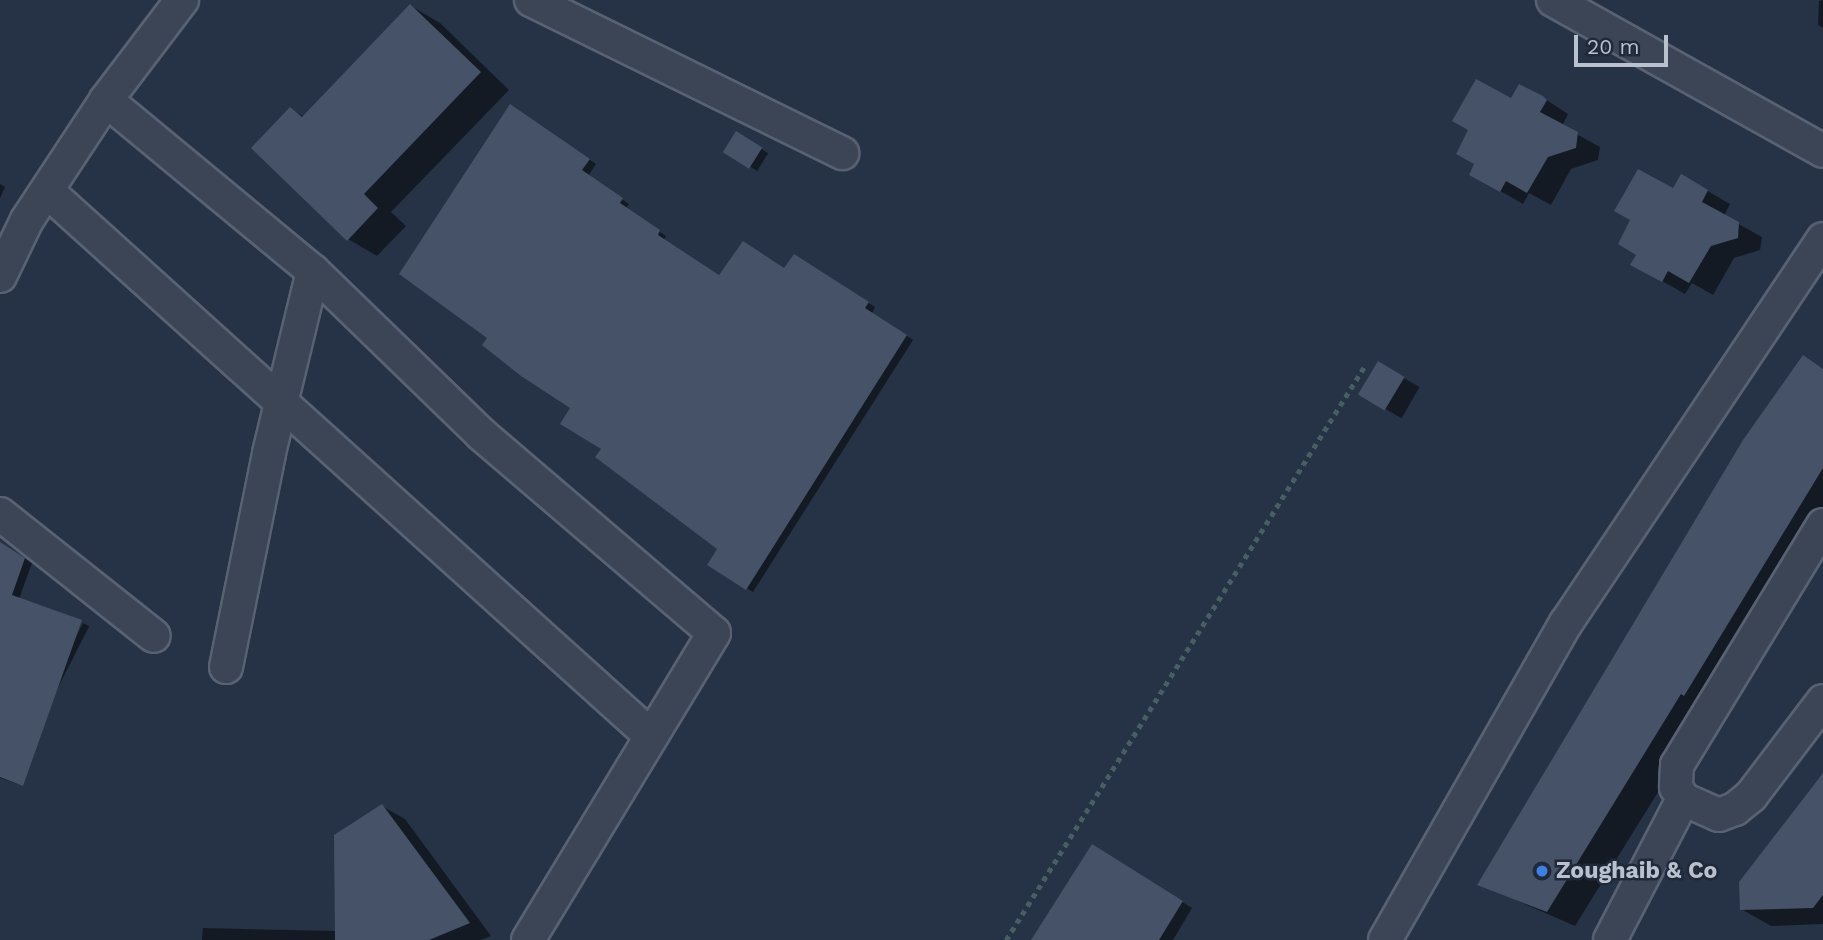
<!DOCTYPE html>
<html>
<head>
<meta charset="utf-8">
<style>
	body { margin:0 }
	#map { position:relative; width:1823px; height:940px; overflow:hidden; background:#263245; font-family:"Work Sans",sans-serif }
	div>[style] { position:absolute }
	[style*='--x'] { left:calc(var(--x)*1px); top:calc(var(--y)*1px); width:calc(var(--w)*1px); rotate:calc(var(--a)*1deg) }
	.shadow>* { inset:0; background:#0007; transform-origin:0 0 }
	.building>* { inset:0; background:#455268; transform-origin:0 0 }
	.path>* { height:4.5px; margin-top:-2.25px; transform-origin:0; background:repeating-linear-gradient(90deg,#475e62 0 5px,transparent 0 10px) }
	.roads { filter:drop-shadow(2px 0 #596272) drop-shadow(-2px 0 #596272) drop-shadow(0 2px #596272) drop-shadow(0 -2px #596272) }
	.minor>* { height:32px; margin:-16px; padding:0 16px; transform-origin:16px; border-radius:16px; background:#3b4555 }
	.dots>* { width:19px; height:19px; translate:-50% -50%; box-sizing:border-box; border:4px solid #1f293a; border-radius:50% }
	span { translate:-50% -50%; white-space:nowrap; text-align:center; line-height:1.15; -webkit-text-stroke:5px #1f293a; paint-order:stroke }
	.poi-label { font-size:23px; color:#b9c0ce; font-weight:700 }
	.left { translate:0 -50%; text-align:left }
	.scale { position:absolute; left:1574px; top:35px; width:94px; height:32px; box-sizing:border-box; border:4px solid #b9c0ce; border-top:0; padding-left:9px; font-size:21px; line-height:24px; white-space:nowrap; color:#b9c0ce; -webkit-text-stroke:5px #1f293a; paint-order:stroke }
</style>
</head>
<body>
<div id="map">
	<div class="shadow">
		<i style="clip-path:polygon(1823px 0,1823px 28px,1818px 25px,1819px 1px)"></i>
		<i style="clip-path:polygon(411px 6px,440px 23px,509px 90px,391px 212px,406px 226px,377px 256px,348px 239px,291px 109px,304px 117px)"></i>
		<i style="clip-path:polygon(1542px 97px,1568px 114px,1562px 126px,1600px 147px,1598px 160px,1571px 169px,1551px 205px,1529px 193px,1523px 204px,1471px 174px,1512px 101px)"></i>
		<i style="clip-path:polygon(517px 110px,596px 164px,588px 176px,629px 204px,626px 209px,666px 236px,664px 240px,720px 277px,785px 270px,795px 256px,875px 307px,872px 313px,913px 340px,753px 592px,710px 565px,720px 548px,573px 408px,489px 337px)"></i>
		<i style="left:736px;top:133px;width:38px;height:21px;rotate:32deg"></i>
		<i style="clip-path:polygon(1682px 176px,1730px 204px,1724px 216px,1762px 237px,1760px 250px,1734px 258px,1713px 295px,1692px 283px,1685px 294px,1632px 264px)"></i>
		<i style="clip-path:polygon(0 184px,5px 187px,0 198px)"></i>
		<i style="clip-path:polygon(1803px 357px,1823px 369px,1823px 526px,1575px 926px,1479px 884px)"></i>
		<i style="left:1378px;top:363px;width:48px;height:36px;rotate:30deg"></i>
		<i style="clip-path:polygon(0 544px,32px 563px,19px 599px,21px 785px,0 778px)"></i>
		<i style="left:83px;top:623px;width:7px;height:173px;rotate:27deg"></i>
		<i style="clip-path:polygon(1823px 776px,1823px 924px,1771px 926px,1741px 909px)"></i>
		<i style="clip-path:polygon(382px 806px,405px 819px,491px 936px,481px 940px,202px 940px,203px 928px,336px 931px)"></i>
		<i style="clip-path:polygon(1103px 853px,1192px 908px,1173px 940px,1033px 940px)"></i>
	</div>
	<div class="building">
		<i style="clip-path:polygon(410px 4px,481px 72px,364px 194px,378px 208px,347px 241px,251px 148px,290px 107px,302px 117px)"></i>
		<i style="clip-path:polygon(1476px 79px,1511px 98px,1519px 84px,1543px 96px,1547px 100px,1540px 112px,1578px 132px,1576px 148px,1548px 157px,1527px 193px,1506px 181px,1500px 192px,1469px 175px,1474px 164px,1456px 154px,1468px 130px,1452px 121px)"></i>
		<i style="clip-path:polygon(510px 104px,590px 159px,582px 170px,623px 198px,620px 203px,660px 230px,658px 235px,719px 275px,743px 241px,784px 268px,794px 254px,869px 302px,865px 308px,907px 335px,746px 590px,707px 565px,717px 549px,595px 457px,601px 449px,560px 424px,570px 408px,521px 376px,482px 345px,487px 338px,399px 274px)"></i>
		<i style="left:736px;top:131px;width:31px;height:25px;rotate:32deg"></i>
		<i style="clip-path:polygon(1638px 169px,1673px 188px,1681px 174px,1685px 176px,1708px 190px,1702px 202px,1739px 222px,1738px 238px,1711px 246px,1689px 283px,1668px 271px,1662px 282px,1630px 265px,1636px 255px,1618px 244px,1630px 220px,1614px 211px)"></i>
		<i style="clip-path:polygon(1803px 355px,1823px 369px,1823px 468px,1684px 696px,1681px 694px,1547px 912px,1477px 885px,1743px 440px)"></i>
		<i style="left:1378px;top:361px;width:31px;height:39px;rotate:31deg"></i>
		<i style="clip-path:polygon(0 542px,25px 558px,12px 595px,82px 620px,23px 786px,0 777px)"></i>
		<i style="clip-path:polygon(1823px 773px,1823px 895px,1813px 908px,1740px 910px,1739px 882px)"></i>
		<i style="clip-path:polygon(382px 804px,470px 923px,429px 940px,335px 940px,334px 835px)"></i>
		<i style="clip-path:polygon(1092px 844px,1183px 901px,1159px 940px,1031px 940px)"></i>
	</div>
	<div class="path">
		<i style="--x:1006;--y:940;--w:676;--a:-58"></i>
	</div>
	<div class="roads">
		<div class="minor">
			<i style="--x:531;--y:0;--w:347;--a:26.2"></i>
			<i style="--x:1553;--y:0;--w:309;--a:29.2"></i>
			<i style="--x:106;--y:100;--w:268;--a:39.6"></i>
			<i style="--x:313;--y:271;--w:234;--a:44.1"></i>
			<i style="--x:481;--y:434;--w:306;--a:40.5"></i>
			<i style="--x:714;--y:633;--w:359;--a:121.2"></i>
			<i style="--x:47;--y:191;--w:812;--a:42.06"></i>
			<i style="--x:0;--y:276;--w:62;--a:-64.3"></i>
			<i style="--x:27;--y:220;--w:144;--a:-56.6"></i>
			<i style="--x:106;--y:100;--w:126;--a:-52.8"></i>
			<i style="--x:0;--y:514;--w:196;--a:38.4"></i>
			<i style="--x:1823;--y:525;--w:281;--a:121.3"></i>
			<i style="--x:1677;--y:765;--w:22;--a:93"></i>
			<i style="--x:1676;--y:787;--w:14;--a:60"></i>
			<i style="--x:1683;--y:799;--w:39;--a:24"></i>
			<i style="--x:1719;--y:815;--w:17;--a:-21"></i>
			<i style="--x:1735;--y:809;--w:21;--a:-39"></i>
			<i style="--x:1751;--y:796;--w:119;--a:-52.8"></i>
			<i style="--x:226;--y:667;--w:218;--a:-78.6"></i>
			<i style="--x:269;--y:453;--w:187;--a:-76.4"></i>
			<i style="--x:1385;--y:940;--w:365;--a:-60.3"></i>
			<i style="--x:1566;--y:623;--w:462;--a:-56.2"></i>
			<i style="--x:1610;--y:940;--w:159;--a:-62.6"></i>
		</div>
	</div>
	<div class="dots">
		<i style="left:1542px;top:871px;background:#3f7fe0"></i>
	</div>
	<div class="poi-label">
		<span class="left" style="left:1556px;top:871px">Zoughaib &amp; Co</span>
	</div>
	<div class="scale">20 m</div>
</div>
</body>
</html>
